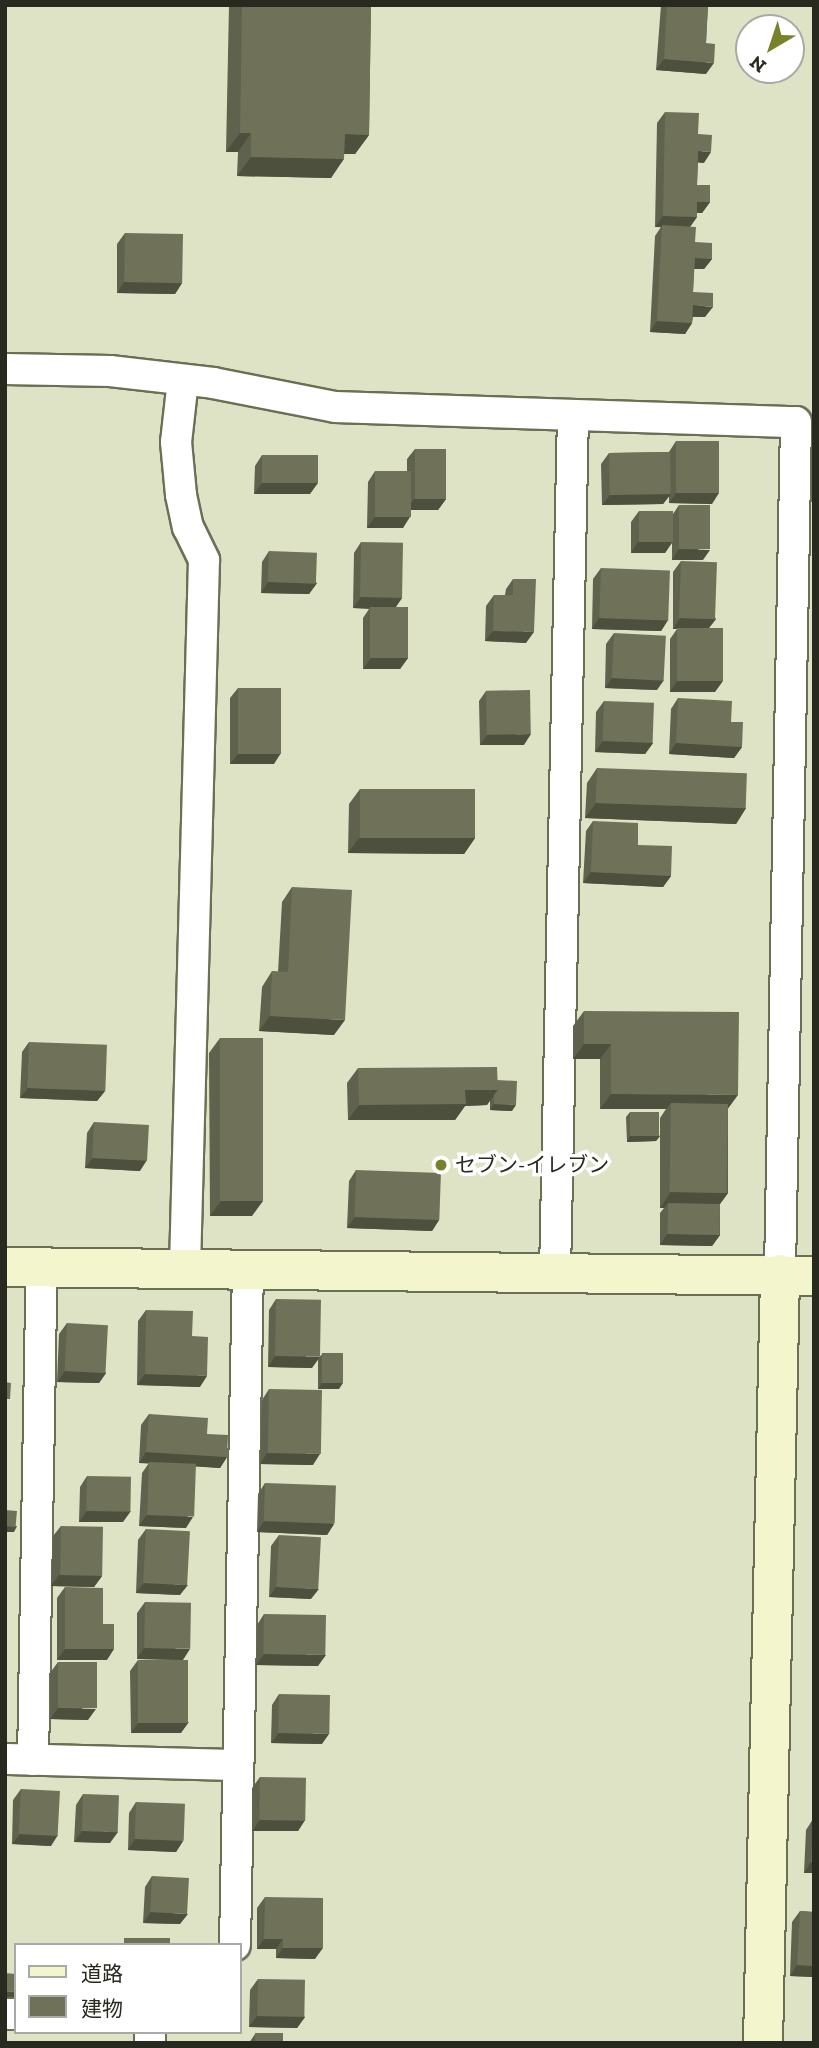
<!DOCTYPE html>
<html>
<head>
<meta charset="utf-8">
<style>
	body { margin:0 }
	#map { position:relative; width:819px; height:2048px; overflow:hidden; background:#dfe3c6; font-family:"Zilla Slab","Noto Sans JP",serif }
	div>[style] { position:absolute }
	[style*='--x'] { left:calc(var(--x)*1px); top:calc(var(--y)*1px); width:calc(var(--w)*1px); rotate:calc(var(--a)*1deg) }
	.roads { filter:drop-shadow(2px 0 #6c6f56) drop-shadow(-2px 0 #6c6f56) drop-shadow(0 2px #6c6f56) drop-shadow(0 -2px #6c6f56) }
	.street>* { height:30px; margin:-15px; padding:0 15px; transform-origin:15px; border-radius:15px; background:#fff }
	.secondary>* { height:38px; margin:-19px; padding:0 19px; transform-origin:19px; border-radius:19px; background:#f3f6cd }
	.wall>* { inset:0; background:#5f624c }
	.shaded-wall>* { inset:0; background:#4e503e }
	.building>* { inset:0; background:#6f7258; transform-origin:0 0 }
	.dots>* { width:19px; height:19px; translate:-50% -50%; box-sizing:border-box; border:4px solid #fff; border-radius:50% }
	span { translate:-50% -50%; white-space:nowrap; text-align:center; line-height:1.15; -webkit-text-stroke:7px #fff; paint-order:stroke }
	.poi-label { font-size:21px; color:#292a1f }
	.left { translate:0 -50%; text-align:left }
	.frame { position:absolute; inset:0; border:7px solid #292a1f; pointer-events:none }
	.legend { position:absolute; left:14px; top:1943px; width:228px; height:91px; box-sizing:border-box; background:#fff; border:2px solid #a9aaa5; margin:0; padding:9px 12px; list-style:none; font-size:21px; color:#292a1f }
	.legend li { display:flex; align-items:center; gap:14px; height:35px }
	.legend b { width:35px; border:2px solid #a9aaa5 }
	.north { position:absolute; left:735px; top:14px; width:70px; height:70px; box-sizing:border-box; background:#fff; border:2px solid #a9aaa5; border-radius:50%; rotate:219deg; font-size:19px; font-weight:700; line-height:28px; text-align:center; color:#292a1f }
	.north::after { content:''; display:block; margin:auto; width:24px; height:32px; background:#7a812d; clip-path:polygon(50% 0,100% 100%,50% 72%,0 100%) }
</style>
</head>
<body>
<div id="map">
	<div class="roads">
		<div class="street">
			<i style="--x:5;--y:369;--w:105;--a:1.1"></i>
			<i style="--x:110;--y:371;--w:104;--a:6.6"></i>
			<i style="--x:213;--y:383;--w:124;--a:11.1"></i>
			<i style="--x:335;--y:407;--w:461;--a:1.9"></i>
			<i style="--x:796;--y:422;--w:852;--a:91.08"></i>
			<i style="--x:183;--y:380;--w:62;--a:96.4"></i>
			<i style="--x:176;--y:442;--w:53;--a:84.6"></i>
			<i style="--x:181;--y:495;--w:33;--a:78"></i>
			<i style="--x:188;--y:527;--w:37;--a:64"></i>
			<i style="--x:204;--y:560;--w:709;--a:91.54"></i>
			<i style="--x:555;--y:1273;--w:858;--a:-88.8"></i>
			<i style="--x:5;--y:1759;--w:233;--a:1.5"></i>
			<i style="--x:33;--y:1760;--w:492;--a:-89"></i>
			<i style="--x:235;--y:1945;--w:675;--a:-88.9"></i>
			<i style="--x:5;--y:2014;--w:11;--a:0"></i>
			<i style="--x:150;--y:2043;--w:11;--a:-90"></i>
		</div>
		<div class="secondary">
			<i style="--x:5;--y:1267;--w:809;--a:0.64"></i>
			<i style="--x:763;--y:2043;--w:769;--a:-88.73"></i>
		</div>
	</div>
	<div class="wall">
		<i style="clip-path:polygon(229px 5px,371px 5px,369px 135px,355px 154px,344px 154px,331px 178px,237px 176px,238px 152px,226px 152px)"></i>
		<i style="clip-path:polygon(661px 5px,708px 5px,706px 43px,706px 74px,656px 70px)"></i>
		<i style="clip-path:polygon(665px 112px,698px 134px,704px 163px,698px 162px,697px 185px,710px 202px,702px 213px,697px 213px,697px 217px,690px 227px,695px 242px,712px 259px,704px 269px,694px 269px,693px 292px,705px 317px,693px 317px,692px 323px,685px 334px,650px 332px,655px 236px,661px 227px,655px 227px,657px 123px)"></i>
		<i style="clip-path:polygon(125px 233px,182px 283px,175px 294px,117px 293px,117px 244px)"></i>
		<i style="clip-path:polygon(676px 441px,712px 504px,669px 503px,669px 496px,663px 504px,602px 505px,601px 464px,609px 453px,669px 452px)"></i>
		<i style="clip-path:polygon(415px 449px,446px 499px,438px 510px,410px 510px,403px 528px,367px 528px,368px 482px,375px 471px,407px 471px,407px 459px)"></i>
		<i style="clip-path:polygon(262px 455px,310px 494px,254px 494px,255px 466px)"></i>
		<i style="clip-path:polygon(679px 505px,703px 560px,672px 560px,672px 543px,665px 553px,631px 553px,631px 522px,639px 511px,673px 514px)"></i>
		<i style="clip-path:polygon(361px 542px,402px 598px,396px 607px,408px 658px,400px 669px,363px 669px,363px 618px,369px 609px,353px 608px,354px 553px)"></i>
		<i style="clip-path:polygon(269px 551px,317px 583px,309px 594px,261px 593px,262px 562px)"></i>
		<i style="clip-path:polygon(681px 561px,716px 619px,709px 628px,715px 692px,670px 692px,670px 639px,677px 629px,673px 629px,673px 572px)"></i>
		<i style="clip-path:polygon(601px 568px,668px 620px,661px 631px,592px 629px,593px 579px)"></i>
		<i style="clip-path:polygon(513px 579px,526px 643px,485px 641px,486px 606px,494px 595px,505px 595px,506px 589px)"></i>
		<i style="clip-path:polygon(614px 633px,657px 690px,605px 688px,606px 644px)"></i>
		<i style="clip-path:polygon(238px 688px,274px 764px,230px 764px,230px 698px)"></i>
		<i style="clip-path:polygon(486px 691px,524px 745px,480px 745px,479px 701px)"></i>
		<i style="clip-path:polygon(678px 698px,731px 722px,742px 747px,734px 758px,669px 754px,671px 709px)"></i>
		<i style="clip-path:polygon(604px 701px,653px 743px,645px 754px,595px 752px,596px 712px)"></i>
		<i style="clip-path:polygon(597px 768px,746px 808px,736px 824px,585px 818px,587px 783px)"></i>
		<i style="clip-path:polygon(360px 789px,475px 838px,464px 854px,348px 853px,349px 804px)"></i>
		<i style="clip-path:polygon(593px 821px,638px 845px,671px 876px,663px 887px,583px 883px,586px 831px)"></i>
		<i style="clip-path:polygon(292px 887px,334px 1035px,259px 1031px,262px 987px,272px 971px,278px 972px,282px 902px)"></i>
		<i style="clip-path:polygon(584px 1011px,728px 1108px,728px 1193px,720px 1204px,720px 1235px,712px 1246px,660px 1245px,660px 1213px,664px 1208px,660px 1208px,660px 1118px,666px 1109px,600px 1109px,600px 1059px,573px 1059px,573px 1026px)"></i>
		<i style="clip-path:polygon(220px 1038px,252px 1216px,210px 1216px,209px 1053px)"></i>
		<i style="clip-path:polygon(29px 1042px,105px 1091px,97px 1101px,20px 1098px,22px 1052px)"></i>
		<i style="clip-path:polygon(358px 1068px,497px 1080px,512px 1111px,490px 1110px,490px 1100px,487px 1105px,465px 1106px,455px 1120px,348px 1120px,347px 1083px)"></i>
		<i style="clip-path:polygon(630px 1112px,660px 1136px,656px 1141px,627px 1142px,626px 1117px)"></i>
		<i style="clip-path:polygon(94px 1122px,140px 1171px,85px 1168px,87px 1133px)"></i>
		<i style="clip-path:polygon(356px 1170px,439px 1220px,432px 1231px,347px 1228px,349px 1181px)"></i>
		<i style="clip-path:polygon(276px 1299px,312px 1368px,268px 1367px,269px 1310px)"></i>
		<i style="clip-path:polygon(146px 1310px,192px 1336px,200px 1387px,137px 1385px,138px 1321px)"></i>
		<i style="clip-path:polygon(67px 1323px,106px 1373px,99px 1383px,57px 1382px,59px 1334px)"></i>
		<i style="clip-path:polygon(322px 1354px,339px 1389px,318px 1389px,318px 1359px)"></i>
		<i style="clip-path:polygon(269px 1389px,313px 1465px,260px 1464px,262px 1400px)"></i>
		<i style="clip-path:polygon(149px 1414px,207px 1434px,227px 1457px,220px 1468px,195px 1466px,186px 1528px,139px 1526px,142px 1473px,149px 1463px,139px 1463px,141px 1425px)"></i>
		<i style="clip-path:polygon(87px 1476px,123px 1522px,79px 1522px,80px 1487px)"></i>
		<i style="clip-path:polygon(265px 1483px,334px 1524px,327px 1535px,257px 1532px,258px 1494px)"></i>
		<i style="clip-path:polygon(61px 1526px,102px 1576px,94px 1587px,51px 1586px,53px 1536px)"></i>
		<i style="clip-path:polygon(146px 1529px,180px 1595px,136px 1593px,138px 1540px)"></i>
		<i style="clip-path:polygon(279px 1535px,311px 1599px,269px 1597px,271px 1546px)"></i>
		<i style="clip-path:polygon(65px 1587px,103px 1624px,107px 1660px,57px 1660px,57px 1598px)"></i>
		<i style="clip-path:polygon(145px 1602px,183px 1660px,137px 1659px,137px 1613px)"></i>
		<i style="clip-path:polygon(264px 1614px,318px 1666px,256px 1665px,257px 1625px)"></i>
		<i style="clip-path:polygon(138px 1660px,181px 1733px,131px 1733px,130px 1671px)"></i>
		<i style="clip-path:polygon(58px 1662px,88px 1720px,50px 1719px,50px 1673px)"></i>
		<i style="clip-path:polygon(279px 1694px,322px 1744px,271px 1743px,272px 1705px)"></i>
		<i style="clip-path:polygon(260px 1777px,305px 1820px,298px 1831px,252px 1831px,252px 1788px)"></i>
		<i style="clip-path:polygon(21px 1789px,51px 1846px,12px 1844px,13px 1800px)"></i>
		<i style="clip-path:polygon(83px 1794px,110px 1843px,74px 1842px,76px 1805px)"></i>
		<i style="clip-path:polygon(136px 1802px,183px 1841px,176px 1852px,128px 1850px,129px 1813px)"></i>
		<i style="clip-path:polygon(813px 1819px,814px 1873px,804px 1873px,806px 1830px)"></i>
		<i style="clip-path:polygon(152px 1876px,180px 1924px,143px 1923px,145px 1887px)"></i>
		<i style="clip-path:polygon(265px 1897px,315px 1959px,276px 1958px,276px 1949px,257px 1949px,257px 1908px)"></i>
		<i style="clip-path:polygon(800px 1911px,814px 1912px,814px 1977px,790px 1976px,792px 1922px)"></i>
		<i style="clip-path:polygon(258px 1979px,305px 2017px,297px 2028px,249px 2027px,250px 1990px)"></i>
		<i style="clip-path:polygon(255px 2034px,283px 2043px,249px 2043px)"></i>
	</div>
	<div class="shaded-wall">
		<i style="clip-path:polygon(664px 59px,714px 63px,706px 74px,656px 70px)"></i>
		<i style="clip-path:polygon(240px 133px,251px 133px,238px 152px,226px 152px)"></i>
		<i style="clip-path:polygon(345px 134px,369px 135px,355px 154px,331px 154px)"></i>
		<i style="clip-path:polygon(698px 151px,711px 152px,704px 163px,691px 162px)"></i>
		<i style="clip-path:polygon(251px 157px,344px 159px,331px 178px,237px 176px)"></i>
		<i style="clip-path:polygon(697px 202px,710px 202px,702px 213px,690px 212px)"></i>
		<i style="clip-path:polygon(663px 216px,697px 217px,689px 228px,655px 227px)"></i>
		<i style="clip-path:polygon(695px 258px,712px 259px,704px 269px,687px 269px)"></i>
		<i style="clip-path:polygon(124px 282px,182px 283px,175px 294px,117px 293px)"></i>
		<i style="clip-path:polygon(693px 305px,713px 307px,705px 317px,686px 316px)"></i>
		<i style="clip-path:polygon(657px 321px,692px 323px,685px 334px,650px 332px)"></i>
		<i style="clip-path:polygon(262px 483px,318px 483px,310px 494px,254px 494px)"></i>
		<i style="clip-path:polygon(676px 493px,719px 493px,712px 504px,669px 503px)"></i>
		<i style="clip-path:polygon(671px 494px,663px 504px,602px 505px,610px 495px)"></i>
		<i style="clip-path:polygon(414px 499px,446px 499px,438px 510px,407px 510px)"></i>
		<i style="clip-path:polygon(375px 517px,410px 517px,403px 528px,367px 528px)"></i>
		<i style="clip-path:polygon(638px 542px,672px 542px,665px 553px,631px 553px)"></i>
		<i style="clip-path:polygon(679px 549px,710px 550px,703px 560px,672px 560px)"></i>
		<i style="clip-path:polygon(268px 582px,317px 583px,309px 594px,261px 593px)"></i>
		<i style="clip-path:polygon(361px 597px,402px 598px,394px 609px,353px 608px)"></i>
		<i style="clip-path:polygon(599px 618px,668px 620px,661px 631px,592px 629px)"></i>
		<i style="clip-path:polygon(680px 618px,716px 619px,708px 629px,673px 629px)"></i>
		<i style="clip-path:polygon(493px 631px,534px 632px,526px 643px,485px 641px)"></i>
		<i style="clip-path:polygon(371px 658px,408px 658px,400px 669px,363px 669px)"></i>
		<i style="clip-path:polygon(612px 678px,664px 680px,657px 690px,605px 688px)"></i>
		<i style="clip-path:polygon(677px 681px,723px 681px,715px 692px,670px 692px)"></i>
		<i style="clip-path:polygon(531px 734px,524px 745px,480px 745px,487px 735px)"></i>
		<i style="clip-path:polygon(603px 741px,653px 743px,645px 754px,595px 752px)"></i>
		<i style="clip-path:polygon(676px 743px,742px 747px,734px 758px,669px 754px)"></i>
		<i style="clip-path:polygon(281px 753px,274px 764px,230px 764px,238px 754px)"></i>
		<i style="clip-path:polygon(596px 803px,746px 808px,736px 824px,585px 818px)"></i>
		<i style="clip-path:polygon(359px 838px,475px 838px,464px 854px,348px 853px)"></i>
		<i style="clip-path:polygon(591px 872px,671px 876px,663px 887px,583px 883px)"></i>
		<i style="clip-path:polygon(270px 1016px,345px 1020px,334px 1035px,259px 1031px)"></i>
		<i style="clip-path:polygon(584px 1044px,611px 1044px,600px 1059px,573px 1059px)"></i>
		<i style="clip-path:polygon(28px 1088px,105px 1091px,97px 1101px,20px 1098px)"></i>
		<i style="clip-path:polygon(465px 1090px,498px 1090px,487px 1105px,465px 1106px,455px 1120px,348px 1120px,359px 1105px)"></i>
		<i style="clip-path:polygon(611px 1094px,738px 1095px,727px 1110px,671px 1103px,666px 1109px,600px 1109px)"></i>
		<i style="clip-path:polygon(494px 1104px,516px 1105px,512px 1111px,490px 1110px)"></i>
		<i style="clip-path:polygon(630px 1136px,660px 1136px,656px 1141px,627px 1142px)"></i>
		<i style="clip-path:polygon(93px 1158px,147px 1160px,140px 1171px,85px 1168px)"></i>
		<i style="clip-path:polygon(671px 1192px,728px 1193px,717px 1208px,668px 1203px,664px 1208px,660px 1208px)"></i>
		<i style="clip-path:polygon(221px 1201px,263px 1201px,252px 1216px,210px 1216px)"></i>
		<i style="clip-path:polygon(355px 1217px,439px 1220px,432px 1231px,347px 1228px)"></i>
		<i style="clip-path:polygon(667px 1234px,720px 1235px,712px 1246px,660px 1245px)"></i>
		<i style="clip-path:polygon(275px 1356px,320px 1357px,312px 1368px,268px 1367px)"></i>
		<i style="clip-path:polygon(65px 1371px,106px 1373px,99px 1383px,57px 1382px)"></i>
		<i style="clip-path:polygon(145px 1374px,207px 1376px,200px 1387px,137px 1385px)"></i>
		<i style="clip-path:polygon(322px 1383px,343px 1383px,339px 1389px,318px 1389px)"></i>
		<i style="clip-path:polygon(146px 1452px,227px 1457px,220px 1468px,139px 1463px)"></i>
		<i style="clip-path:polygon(267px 1453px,320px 1454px,313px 1465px,260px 1464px)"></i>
		<i style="clip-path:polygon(87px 1511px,131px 1511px,123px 1522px,79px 1522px)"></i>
		<i style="clip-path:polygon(147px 1515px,193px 1517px,186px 1528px,139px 1526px)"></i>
		<i style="clip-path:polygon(264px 1521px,334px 1524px,327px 1535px,257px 1532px)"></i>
		<i style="clip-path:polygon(5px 1526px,17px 1526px,14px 1532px,5px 1532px)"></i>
		<i style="clip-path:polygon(59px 1575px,102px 1576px,94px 1587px,51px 1586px)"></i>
		<i style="clip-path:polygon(144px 1583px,188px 1585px,180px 1595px,136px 1593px)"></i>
		<i style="clip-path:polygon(276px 1587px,319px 1589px,311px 1599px,269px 1597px)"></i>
		<i style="clip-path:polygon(144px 1648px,190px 1649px,183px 1660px,137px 1659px)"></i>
		<i style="clip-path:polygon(65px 1649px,114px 1649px,107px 1660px,57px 1660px)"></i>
		<i style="clip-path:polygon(264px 1654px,326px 1655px,318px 1666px,256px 1665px)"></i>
		<i style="clip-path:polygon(58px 1708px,96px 1709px,88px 1720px,50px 1719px)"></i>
		<i style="clip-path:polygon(189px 1722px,181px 1733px,131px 1733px,138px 1723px)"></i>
		<i style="clip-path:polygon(279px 1733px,329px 1734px,322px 1744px,271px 1743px)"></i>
		<i style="clip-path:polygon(260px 1820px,305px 1820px,298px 1831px,252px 1831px)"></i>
		<i style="clip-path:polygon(82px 1831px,118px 1832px,110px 1843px,74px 1842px)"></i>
		<i style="clip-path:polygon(20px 1834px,58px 1835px,51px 1846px,12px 1844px)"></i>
		<i style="clip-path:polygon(135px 1839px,183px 1841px,176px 1852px,128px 1850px)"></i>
		<i style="clip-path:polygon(811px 1862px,814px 1862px,814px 1873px,804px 1873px)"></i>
		<i style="clip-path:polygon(151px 1912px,188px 1914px,180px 1924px,143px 1923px)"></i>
		<i style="clip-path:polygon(264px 1939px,283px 1939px,276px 1949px,257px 1949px)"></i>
		<i style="clip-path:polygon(283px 1948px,323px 1948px,315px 1959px,276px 1958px)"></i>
		<i style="clip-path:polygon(797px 1965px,814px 1966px,814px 1977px,790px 1976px)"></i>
		<i style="clip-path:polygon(5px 1991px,16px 1992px,16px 1997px,5px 1997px)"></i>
		<i style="clip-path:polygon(257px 2016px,305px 2017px,297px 2028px,249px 2027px)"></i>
	</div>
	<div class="building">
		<i style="clip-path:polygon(242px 5px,371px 5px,369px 135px,345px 134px,344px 159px,251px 157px,251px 133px,240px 133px)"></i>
		<i style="clip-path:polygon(667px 5px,708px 5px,706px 43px,715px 44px,714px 63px,664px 59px)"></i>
		<i style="clip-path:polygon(665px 112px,699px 113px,698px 134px,712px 135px,711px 152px,698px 151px,697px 185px,710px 185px,710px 202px,697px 202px,697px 217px,663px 216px)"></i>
		<i style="clip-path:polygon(662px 225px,696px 227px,695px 242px,712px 243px,712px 259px,695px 258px,693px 292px,713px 293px,713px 307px,693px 305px,692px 323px,657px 321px)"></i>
		<i style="left:125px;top:233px;width:58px;height:49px;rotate:1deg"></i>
		<i style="left:676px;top:441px;width:43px;height:52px"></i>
		<i style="left:415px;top:449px;width:31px;height:50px"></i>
		<i style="left:670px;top:452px;width:42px;height:61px;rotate:89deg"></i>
		<i style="left:262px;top:455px;width:56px;height:28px"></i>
		<i style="left:375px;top:471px;width:36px;height:46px"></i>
		<i style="left:679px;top:505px;width:31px;height:44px"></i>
		<i style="left:639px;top:511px;width:34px;height:31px"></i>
		<i style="left:361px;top:542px;width:42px;height:55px;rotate:1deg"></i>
		<i style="left:269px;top:551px;width:48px;height:31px;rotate:2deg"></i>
		<i style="left:681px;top:561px;width:36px;height:57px;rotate:2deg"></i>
		<i style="left:601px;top:568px;width:69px;height:50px;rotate:2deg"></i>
		<i style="clip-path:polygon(513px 579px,536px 579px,534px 632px,493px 631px,494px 595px,513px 595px)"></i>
		<i style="left:370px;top:607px;width:38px;height:51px"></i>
		<i style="left:677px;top:628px;width:46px;height:53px"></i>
		<i style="left:614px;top:633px;width:52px;height:45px;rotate:3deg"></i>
		<i style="left:238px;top:688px;width:43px;height:66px"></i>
		<i style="left:530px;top:690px;width:44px;height:44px;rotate:89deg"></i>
		<i style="clip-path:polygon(678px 698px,732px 701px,731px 722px,743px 722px,742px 747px,676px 743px)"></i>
		<i style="left:604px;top:701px;width:50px;height:40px;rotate:2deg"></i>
		<i style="left:597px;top:768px;width:150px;height:35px;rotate:2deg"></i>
		<i style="left:360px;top:789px;width:115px;height:49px"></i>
		<i style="clip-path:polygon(593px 821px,638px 823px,638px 845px,672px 846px,671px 876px,591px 872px)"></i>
		<i style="clip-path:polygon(292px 887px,352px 890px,345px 1020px,270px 1016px,272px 971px,288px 972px)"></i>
		<i style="clip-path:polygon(584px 1011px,739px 1012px,738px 1095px,611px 1094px,611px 1044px,584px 1044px)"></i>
		<i style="left:220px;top:1038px;width:43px;height:163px"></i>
		<i style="left:29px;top:1042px;width:78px;height:46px;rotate:2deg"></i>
		<i style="clip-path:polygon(497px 1067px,498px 1090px,465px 1090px,466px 1104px,359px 1105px,358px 1068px)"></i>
		<i style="clip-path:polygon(497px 1080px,517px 1081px,516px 1105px,494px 1104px,494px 1095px,498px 1090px)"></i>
		<i style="left:671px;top:1103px;width:57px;height:89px;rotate:1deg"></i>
		<i style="left:630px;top:1112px;width:29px;height:24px"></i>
		<i style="left:94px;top:1122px;width:55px;height:36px;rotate:3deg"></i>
		<i style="left:356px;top:1170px;width:85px;height:47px;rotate:2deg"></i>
		<i style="left:668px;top:1203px;width:52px;height:31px;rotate:1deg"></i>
		<i style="left:276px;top:1299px;width:45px;height:57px;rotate:1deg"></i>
		<i style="clip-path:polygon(146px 1310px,193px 1311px,192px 1336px,208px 1337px,207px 1376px,145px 1374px)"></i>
		<i style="left:67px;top:1323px;width:41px;height:48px;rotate:3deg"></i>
		<i style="left:343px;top:1353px;width:30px;height:21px;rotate:90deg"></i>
		<i style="clip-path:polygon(5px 1382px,11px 1383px,10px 1399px,5px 1399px)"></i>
		<i style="left:269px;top:1389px;width:53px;height:64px;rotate:1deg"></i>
		<i style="clip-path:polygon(149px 1414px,208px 1418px,207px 1434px,228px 1435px,227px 1457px,146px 1452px)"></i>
		<i style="left:149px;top:1462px;width:47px;height:53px;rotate:2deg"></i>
		<i style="left:87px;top:1476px;width:44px;height:35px;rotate:1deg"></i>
		<i style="left:265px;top:1483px;width:71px;height:38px;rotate:2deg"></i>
		<i style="left:5px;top:1510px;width:12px;height:16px;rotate:5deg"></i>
		<i style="left:61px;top:1526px;width:42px;height:49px;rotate:1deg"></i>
		<i style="left:146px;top:1529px;width:44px;height:54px;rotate:3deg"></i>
		<i style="left:279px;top:1535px;width:42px;height:52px;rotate:3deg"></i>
		<i style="clip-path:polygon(65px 1587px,103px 1588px,103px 1624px,114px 1624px,114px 1649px,65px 1649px)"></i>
		<i style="left:145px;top:1602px;width:46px;height:46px;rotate:1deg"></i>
		<i style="left:264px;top:1614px;width:62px;height:40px;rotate:1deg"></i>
		<i style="left:138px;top:1660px;width:50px;height:63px"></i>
		<i style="left:58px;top:1662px;width:39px;height:46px"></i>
		<i style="left:279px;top:1694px;width:51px;height:39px;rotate:1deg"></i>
		<i style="left:260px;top:1777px;width:46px;height:43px;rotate:1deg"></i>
		<i style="left:21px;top:1789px;width:39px;height:45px;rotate:3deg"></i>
		<i style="left:83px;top:1794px;width:36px;height:37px;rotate:2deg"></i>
		<i style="left:136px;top:1802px;width:49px;height:37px;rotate:2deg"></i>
		<i style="clip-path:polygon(813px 1819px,814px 1819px,814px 1862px,811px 1862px)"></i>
		<i style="left:152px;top:1876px;width:37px;height:36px;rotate:3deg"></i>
		<i style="clip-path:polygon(265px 1897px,323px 1898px,323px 1948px,283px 1948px,283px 1939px,264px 1939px)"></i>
		<i style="clip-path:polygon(800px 1911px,814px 1912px,814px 1966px,797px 1965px)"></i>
		<i style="left:124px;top:1938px;width:46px;height:7px"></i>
		<i style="left:5px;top:1973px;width:11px;height:18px;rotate:5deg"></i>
		<i style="left:258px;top:1979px;width:47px;height:37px;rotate:1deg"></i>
		<i style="left:283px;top:2033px;width:10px;height:28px;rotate:90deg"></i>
		<i style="clip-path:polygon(5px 2041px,30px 2042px,30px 2043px,5px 2043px)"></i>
	</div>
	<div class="dots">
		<i style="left:441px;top:1165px;background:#7a812d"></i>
	</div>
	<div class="poi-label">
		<span class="left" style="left:455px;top:1165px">セブン-イレブン</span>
	</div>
	<div class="frame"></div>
	<ul class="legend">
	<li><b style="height:9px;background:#f3f6cd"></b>道路</li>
	<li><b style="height:19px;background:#6f7258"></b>建物</li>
	</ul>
	<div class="north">N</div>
</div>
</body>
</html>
